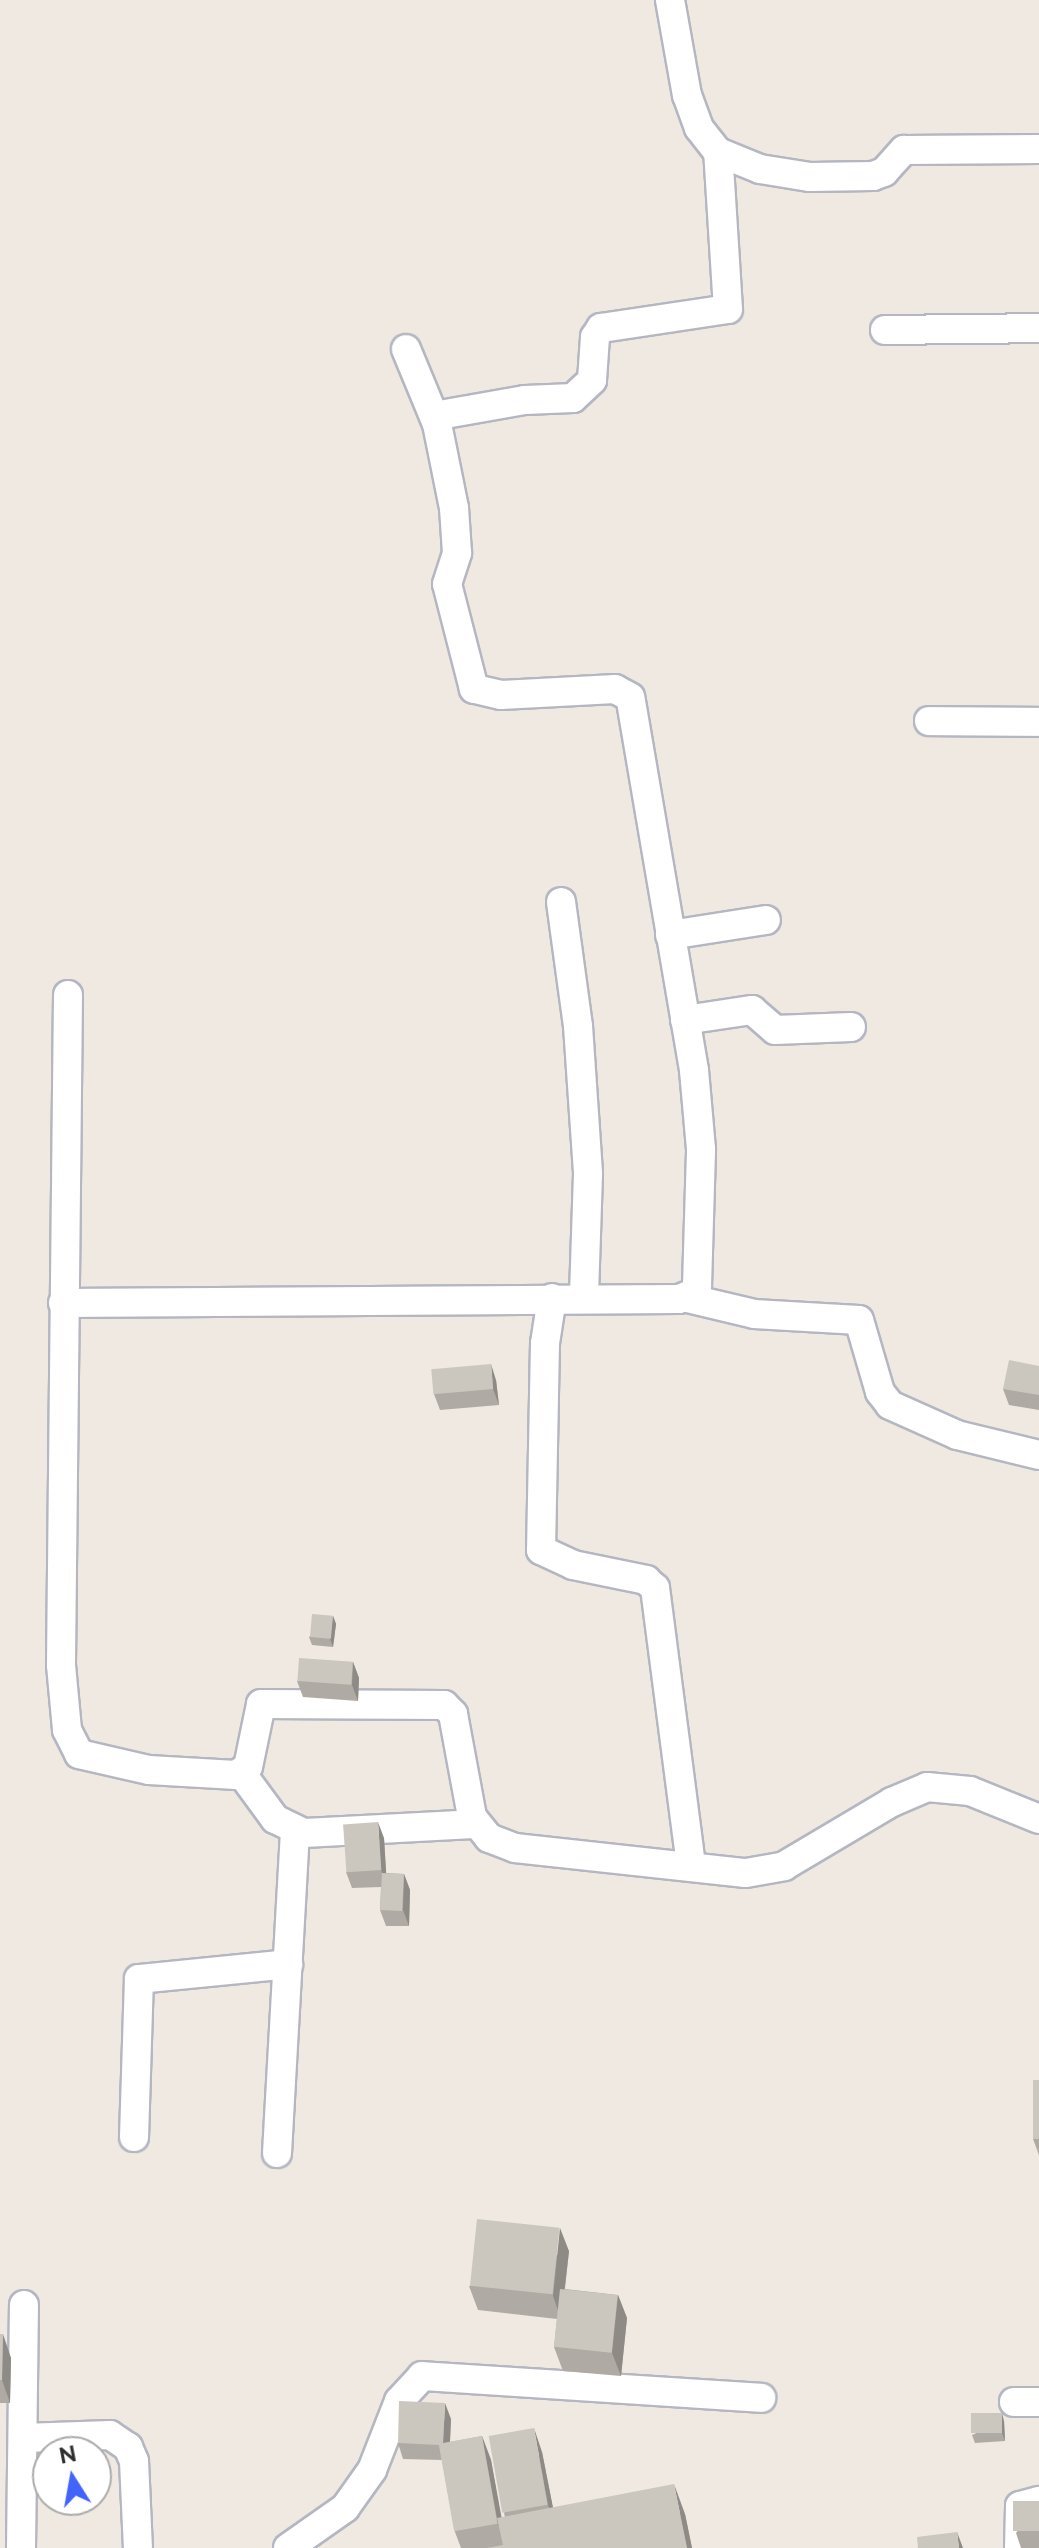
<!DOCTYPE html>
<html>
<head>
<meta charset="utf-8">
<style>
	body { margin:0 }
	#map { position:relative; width:1039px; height:2548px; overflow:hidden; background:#efe9e1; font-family:Raleway,sans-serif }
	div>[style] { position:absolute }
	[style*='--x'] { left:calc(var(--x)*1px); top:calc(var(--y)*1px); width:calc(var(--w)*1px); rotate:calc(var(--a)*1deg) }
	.roads { filter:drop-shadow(2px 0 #b4b7c1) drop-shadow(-2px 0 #b4b7c1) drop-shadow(0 2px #b4b7c1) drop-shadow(0 -2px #b4b7c1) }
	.minor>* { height:28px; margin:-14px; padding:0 14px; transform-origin:14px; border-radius:14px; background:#fff }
	.wall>* { inset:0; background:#afaba4 }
	.shaded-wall>* { inset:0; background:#8e8b86 }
	.building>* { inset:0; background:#cbc7bf; transform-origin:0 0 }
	span { translate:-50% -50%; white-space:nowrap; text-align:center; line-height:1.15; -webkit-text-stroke:8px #fff; paint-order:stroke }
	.north { position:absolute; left:32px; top:2436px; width:80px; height:80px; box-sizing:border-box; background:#fff; border:2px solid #ababab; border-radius:50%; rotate:349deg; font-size:22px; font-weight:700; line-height:32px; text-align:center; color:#2e2e2e }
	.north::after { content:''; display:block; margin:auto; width:28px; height:36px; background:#4264fb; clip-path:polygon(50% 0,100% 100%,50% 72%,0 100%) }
</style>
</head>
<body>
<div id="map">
	<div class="roads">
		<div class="minor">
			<i style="--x:670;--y:0;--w:97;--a:79.9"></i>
			<i style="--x:687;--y:95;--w:35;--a:70"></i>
			<i style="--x:699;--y:128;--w:31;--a:52"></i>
			<i style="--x:718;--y:152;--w:45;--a:22"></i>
			<i style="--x:760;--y:169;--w:51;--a:9.1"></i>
			<i style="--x:810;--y:177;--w:63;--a:-0.9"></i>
			<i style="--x:873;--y:176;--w:12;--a:-20"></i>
			<i style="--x:884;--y:172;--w:30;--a:-48"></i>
			<i style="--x:904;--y:150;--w:135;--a:-0.4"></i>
			<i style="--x:885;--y:330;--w:154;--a:-0.7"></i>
			<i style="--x:434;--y:416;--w:92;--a:-10"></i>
			<i style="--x:525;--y:400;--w:48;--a:-2.4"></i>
			<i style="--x:573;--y:398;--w:26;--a:-43"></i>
			<i style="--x:592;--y:380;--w:43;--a:-86"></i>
			<i style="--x:595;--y:337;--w:11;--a:-56"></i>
			<i style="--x:601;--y:328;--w:128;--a:-8.5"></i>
			<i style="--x:728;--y:309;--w:157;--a:-93.6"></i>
			<i style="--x:929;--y:721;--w:110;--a:0.5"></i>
			<i style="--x:561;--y:902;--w:125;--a:82.2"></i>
			<i style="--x:578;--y:1026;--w:148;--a:86.1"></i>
			<i style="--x:588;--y:1174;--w:123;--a:91.9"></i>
			<i style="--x:670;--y:935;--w:97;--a:-8.9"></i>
			<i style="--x:68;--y:995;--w:670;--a:90.6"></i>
			<i style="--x:61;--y:1665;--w:65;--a:84.7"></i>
			<i style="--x:67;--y:1730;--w:27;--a:63"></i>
			<i style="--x:79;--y:1754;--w:72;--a:12.9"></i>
			<i style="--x:149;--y:1770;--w:87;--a:3.3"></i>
			<i style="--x:236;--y:1775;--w:14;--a:-34"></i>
			<i style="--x:248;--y:1767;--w:64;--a:-78.3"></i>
			<i style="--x:261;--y:1704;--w:183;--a:0.3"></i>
			<i style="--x:444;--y:1705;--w:13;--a:45"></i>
			<i style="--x:453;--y:1714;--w:105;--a:79.5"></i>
			<i style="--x:472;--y:1817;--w:27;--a:51"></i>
			<i style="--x:489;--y:1838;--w:28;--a:21"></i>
			<i style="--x:515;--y:1848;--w:232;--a:6.2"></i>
			<i style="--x:746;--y:1873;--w:39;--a:-10"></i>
			<i style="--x:784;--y:1866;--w:126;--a:-30.7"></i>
			<i style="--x:892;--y:1802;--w:38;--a:-23"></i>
			<i style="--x:927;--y:1787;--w:43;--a:5.3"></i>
			<i style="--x:970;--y:1791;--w:74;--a:22.1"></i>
			<i style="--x:685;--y:1020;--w:68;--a:-8.5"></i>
			<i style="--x:752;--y:1010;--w:30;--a:41"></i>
			<i style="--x:775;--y:1030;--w:76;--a:-2.3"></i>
			<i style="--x:552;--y:1298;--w:46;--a:98.8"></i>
			<i style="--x:545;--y:1343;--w:207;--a:91.1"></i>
			<i style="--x:541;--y:1550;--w:35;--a:25"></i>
			<i style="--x:573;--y:1565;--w:75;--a:11.6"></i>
			<i style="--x:646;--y:1580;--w:12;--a:42"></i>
			<i style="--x:655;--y:1588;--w:281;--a:82.6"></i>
			<i style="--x:687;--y:1298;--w:69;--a:13.4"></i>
			<i style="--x:754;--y:1314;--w:105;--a:3.3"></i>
			<i style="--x:859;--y:1320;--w:75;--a:73.7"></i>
			<i style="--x:880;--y:1392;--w:16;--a:52"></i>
			<i style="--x:890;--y:1405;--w:73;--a:24.1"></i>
			<i style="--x:957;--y:1435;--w:84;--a:13.7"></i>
			<i style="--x:63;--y:1303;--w:616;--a:-0.37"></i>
			<i style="--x:679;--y:1299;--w:16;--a:-22"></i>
			<i style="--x:694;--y:1293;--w:8;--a:-67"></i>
			<i style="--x:697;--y:1286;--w:137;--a:-88.3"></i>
			<i style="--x:701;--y:1149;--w:79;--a:-95.1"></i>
			<i style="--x:694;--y:1070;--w:378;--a:-99.7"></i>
			<i style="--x:630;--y:697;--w:17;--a:-152"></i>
			<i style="--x:615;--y:689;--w:114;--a:177"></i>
			<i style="--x:501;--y:695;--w:28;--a:-167"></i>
			<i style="--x:474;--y:689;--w:108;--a:-104.4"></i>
			<i style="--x:447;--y:584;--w:33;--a:-72"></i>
			<i style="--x:457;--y:553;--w:45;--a:-93.8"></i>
			<i style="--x:454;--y:508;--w:86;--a:-101.4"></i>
			<i style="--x:437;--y:424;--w:81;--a:-112.5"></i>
			<i style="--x:242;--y:1774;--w:56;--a:53.7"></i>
			<i style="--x:275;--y:1819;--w:32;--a:26"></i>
			<i style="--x:304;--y:1833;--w:170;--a:-3"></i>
			<i style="--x:134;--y:2137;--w:158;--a:-88.2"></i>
			<i style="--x:139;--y:1979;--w:150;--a:-5.7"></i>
			<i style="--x:277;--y:2153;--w:324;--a:-86.8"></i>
			<i style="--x:1014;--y:2402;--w:25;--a:0"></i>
			<i style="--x:23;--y:2438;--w:87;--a:-2"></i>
			<i style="--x:110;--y:2435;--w:22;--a:34"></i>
			<i style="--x:128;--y:2447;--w:15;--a:67"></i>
			<i style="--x:134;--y:2461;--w:87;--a:87.4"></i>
			<i style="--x:21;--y:2548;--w:243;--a:-89.3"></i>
			<i style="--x:288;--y:2548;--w:70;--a:-35.1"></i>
			<i style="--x:345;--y:2508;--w:47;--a:-54.6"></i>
			<i style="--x:372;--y:2470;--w:74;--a:-68.6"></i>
			<i style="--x:399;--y:2401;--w:34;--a:-47"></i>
			<i style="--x:422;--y:2376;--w:340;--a:3.7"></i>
			<i style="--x:1019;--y:2548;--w:42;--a:-88.6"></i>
			<i style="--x:1020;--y:2506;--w:20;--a:-15"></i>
		</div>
	</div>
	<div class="wall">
		<i style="clip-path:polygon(1039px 1366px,1039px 1410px,1009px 1405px,1003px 1389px)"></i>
		<i style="clip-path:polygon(496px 1380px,499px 1405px,440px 1410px,434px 1394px)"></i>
		<i style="clip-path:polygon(333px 1616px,336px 1624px,333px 1647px,312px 1645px,309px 1637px)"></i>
		<i style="clip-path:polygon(353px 1662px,359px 1678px,358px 1701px,303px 1697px,297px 1681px)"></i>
		<i style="clip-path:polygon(384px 1838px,386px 1873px,404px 1874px,410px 1890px,409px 1926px,386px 1926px,380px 1910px,381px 1887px,352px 1888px,346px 1872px)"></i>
		<i style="clip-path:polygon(1039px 2080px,1039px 2155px,1033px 2139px)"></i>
		<i style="clip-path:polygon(569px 2251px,565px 2289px,618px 2295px,627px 2318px,621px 2376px,563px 2371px,554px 2347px,557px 2319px,478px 2310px,469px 2286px)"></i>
		<i style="clip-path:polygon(0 2334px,11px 2358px,10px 2403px,0 2403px)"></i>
		<i style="clip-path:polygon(451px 2419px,450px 2442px,482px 2436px,491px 2460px,501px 2518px,505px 2517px,504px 2513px,542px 2452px,553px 2508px,685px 2514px,692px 2548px,461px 2548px,455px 2532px,442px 2460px,403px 2459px,398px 2443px)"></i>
		<i style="clip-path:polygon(1004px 2421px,1005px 2441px,975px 2443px,972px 2435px)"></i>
		<i style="clip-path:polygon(1039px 2501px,1039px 2548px,1021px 2548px,1016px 2533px)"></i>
	</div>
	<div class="shaded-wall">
		<i style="clip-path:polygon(491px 1364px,496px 1380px,499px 1405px,493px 1389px)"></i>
		<i style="clip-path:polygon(333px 1616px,336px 1624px,333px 1647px,330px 1639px)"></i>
		<i style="clip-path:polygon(353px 1662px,359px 1678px,358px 1701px,352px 1685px)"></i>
		<i style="clip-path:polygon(378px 1822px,384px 1838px,387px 1886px,381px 1870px)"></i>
		<i style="clip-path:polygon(404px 1874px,410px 1890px,409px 1926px,403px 1910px)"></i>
		<i style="clip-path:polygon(560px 2228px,569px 2251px,561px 2319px,553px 2296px)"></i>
		<i style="clip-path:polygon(618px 2295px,627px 2318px,621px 2376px,612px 2353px)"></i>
		<i style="clip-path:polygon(3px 2334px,11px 2358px,10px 2403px,2px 2380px)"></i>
		<i style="clip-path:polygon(445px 2403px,451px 2419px,449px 2461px,443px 2445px)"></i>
		<i style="clip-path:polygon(1002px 2413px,1004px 2421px,1005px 2441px,1002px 2433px)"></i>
		<i style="clip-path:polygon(534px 2428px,542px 2452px,557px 2528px,548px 2505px)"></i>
		<i style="clip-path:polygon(482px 2436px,491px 2460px,507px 2547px,498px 2524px)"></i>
		<i style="clip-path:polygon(674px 2484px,685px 2514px,692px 2548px,687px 2548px)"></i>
		<i style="clip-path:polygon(957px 2532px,963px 2548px,959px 2548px)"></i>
	</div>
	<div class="building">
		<i style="clip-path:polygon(1009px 1360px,1039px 1366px,1039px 1395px,1003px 1389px)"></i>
		<i style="left:491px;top:1364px;width:25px;height:60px;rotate:85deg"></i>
		<i style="left:312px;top:1614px;width:21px;height:23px;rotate:5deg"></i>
		<i style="left:299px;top:1658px;width:54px;height:23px;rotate:4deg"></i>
		<i style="left:378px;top:1822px;width:48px;height:35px;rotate:86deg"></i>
		<i style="left:382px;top:1873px;width:22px;height:37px;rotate:3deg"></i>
		<i style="left:1033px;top:2080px;width:6px;height:59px"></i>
		<i style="left:477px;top:2219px;width:83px;height:67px;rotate:6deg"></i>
		<i style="left:560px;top:2289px;width:58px;height:58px;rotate:6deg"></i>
		<i style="clip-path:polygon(0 2334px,3px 2334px,2px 2380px,0 2380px)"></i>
		<i style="clip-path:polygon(399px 2401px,445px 2403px,443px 2443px,439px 2445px,398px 2443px)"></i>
		<i style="left:1002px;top:2413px;width:20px;height:31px;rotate:90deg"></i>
		<i style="left:534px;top:2428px;width:78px;height:46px;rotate:80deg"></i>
		<i style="left:482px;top:2436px;width:89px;height:44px;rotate:80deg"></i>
		<i style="clip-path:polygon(674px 2484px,687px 2548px,487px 2548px,503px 2545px,497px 2518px)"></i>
		<i style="left:1039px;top:2501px;width:30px;height:26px;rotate:90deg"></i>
		<i style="clip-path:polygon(957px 2532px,959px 2548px,918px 2548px,917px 2537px)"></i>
	</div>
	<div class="north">N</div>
</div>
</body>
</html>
